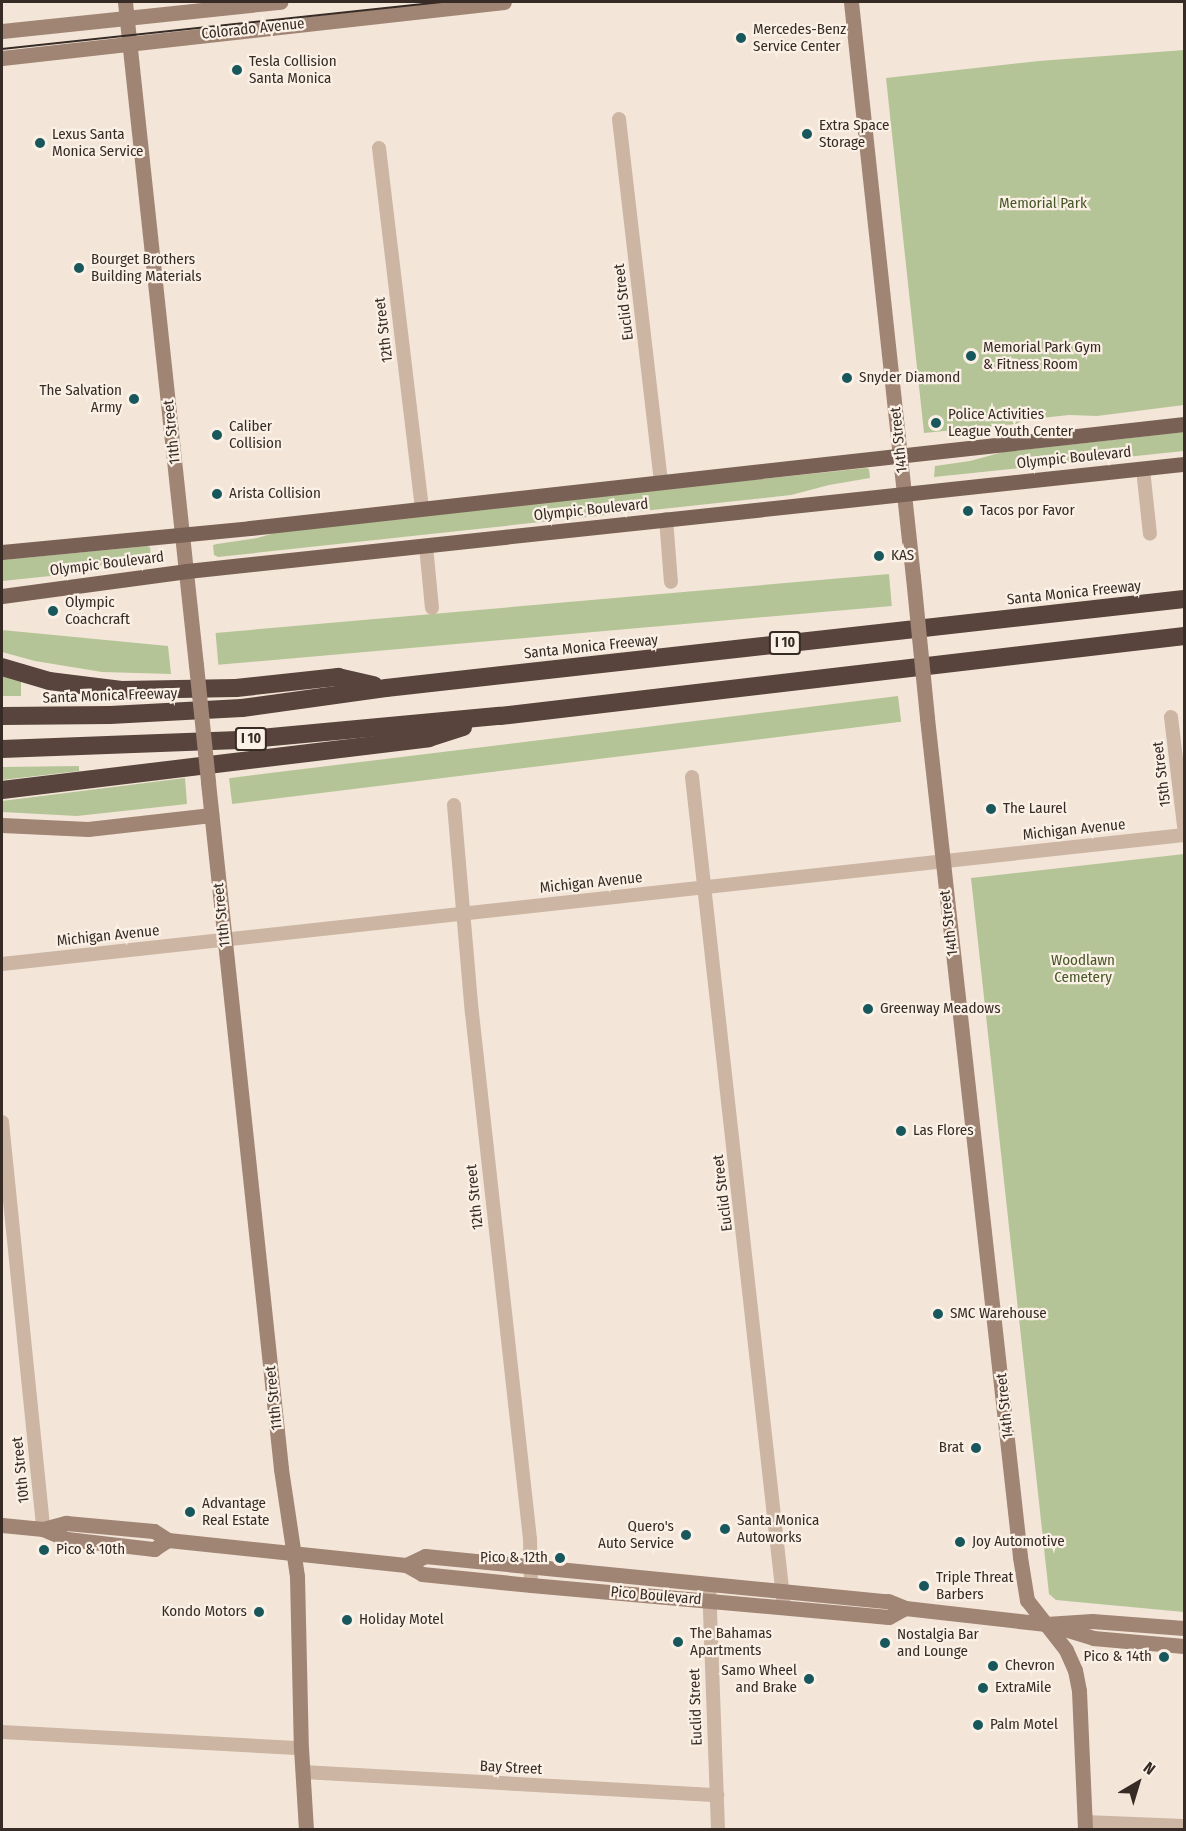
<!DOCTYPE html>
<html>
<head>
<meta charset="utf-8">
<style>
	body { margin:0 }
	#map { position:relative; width:1186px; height:1831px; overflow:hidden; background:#f3e6d8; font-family:"Fira Sans Condensed",sans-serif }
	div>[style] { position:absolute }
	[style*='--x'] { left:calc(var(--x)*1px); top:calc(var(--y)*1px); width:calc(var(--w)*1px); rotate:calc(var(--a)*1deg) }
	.green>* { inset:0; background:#b5c497; transform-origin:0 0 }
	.street>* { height:14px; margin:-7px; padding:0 7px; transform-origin:7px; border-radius:7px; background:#ccb5a3 }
	.secondary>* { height:15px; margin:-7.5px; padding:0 7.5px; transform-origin:7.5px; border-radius:7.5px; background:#a08474 }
	.primary>* { height:15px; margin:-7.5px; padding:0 7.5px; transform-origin:7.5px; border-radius:7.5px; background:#7a6155 }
	.highway>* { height:18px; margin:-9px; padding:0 9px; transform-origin:9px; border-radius:9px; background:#58443c }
	.tram>* { height:1.5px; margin:-0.75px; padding:0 0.75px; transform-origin:0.75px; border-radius:0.75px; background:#372b26 }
	.secondary-bridge>* { height:15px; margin:-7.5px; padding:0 7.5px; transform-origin:7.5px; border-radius:7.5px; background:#a08474 }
	.dots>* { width:16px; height:16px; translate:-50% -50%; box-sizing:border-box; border:3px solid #fbf0e5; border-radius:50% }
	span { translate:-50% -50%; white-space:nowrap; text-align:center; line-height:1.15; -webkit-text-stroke:4.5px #fbf0e5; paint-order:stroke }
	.shield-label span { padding:2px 4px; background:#fbf0e5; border:2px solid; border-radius:4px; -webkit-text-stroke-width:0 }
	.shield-label { font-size:14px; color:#372b26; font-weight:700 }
	.street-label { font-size:15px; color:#372b26 }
	.poi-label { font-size:15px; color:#372b26 }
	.left { translate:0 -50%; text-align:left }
	.right { translate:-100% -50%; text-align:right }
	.park-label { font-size:15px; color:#465727 }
	.frame { position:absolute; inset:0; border:3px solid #372b26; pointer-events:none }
	.north { position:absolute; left:1108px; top:1753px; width:60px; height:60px; -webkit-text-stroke:4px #fbf0e5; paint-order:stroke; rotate:38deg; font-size:16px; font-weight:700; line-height:24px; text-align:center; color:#372b26 }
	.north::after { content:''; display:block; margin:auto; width:21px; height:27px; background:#372b26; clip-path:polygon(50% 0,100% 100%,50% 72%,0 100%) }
</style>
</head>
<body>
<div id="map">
	<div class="green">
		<i style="clip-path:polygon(1184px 50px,1184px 405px,1097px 416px,1069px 415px,1023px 420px,1016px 424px,924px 433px,886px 78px,1039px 61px)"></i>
		<i style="clip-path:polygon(1184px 432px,1184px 451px,934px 477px,935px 466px,970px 461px,1003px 452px)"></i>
		<i style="clip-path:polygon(866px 468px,869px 469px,870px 478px,829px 485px,791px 495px,218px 557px,214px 555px,213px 545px,217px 544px,257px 538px,289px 529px)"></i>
		<i style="clip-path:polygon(147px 546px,150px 547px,151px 558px,113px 562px,70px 574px,2px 581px,2px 560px)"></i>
		<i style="left:889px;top:574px;width:32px;height:676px;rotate:85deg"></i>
		<i style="clip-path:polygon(2px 630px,168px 646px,171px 674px,102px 672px,35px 661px,2px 652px)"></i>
		<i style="clip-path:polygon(2px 675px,21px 681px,21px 696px,2px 696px)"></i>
		<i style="left:898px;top:696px;width:26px;height:674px;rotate:83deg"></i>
		<i style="clip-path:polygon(79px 766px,79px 771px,2px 780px,2px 767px)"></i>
		<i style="clip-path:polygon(185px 778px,187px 804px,77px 816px,2px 812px,2px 801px)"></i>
		<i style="clip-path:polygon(1184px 854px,1184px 1612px,1056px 1600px,1049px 1594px,971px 878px)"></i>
	</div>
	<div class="street">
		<i style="--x:619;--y:119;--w:365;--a:83.4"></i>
		<i style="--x:379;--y:148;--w:364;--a:83.2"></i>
		<i style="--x:1143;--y:469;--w:65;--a:83.9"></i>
		<i style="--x:666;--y:519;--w:63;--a:85.5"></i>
		<i style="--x:426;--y:546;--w:62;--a:84.5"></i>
		<i style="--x:1171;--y:717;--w:110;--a:83.2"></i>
		<i style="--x:692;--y:777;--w:834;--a:83.67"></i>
		<i style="--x:454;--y:805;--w:209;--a:85.1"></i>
		<i style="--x:472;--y:1013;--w:529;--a:83.71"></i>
		<i style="--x:530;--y:1539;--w:46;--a:88.8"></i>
		<i style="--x:2;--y:964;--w:1189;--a:-6.23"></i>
		<i style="--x:2;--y:1122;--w:409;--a:84.2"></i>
		<i style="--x:709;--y:1584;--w:246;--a:87.9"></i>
		<i style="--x:2;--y:1732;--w:299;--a:3.1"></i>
		<i style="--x:303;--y:1772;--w:415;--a:3.2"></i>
		<i style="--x:1085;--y:1822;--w:99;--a:2.3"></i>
	</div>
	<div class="secondary">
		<i style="--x:125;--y:2;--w:667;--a:83.89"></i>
		<i style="--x:851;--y:2;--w:578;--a:83.85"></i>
		<i style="--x:2;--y:31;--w:280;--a:-6"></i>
		<i style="--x:2;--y:58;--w:505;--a:-6.37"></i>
		<i style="--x:927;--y:718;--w:844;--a:83.67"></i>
		<i style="--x:1020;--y:1557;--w:44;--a:80.8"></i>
		<i style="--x:1027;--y:1600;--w:63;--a:52"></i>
		<i style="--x:1066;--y:1650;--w:22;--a:66"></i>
		<i style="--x:1075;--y:1670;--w:21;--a:79"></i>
		<i style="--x:1079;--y:1691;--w:139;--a:87.5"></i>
		<i style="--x:208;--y:782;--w:691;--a:83.93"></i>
		<i style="--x:281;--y:1469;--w:108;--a:81.5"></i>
		<i style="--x:297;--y:1576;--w:172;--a:88.7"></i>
		<i style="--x:301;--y:1748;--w:82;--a:86.5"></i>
		<i style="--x:2;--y:825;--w:86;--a:2.7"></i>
		<i style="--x:88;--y:829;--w:124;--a:-6.5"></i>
		<i style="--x:2;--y:1525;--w:41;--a:5.6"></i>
		<i style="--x:43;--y:1529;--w:26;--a:23"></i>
		<i style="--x:67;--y:1539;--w:88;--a:6.6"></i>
		<i style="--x:154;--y:1549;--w:17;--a:-33"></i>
		<i style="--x:43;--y:1529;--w:24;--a:-15"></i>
		<i style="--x:66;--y:1523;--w:88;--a:5.2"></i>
		<i style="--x:154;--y:1531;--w:17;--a:33"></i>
		<i style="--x:168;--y:1540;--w:239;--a:6"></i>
		<i style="--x:406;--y:1565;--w:18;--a:29"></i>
		<i style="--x:422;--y:1574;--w:110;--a:5.8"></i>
		<i style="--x:531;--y:1585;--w:359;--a:5.1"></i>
		<i style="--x:889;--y:1617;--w:18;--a:-29"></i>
		<i style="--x:406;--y:1565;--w:21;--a:-25"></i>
		<i style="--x:425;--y:1556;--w:465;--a:5.6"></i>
		<i style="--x:888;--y:1601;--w:18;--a:22"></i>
		<i style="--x:905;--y:1608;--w:142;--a:6.5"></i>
		<i style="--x:1046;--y:1624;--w:46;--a:-3.7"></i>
		<i style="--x:1092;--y:1621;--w:92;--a:4.4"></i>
		<i style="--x:1058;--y:1627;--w:37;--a:17"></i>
		<i style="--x:1093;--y:1638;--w:91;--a:5"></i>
	</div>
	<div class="primary">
		<i style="--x:2;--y:552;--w:249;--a:-5.5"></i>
		<i style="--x:250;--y:528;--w:940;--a:-6.35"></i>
		<i style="--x:2;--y:596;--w:187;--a:-7.7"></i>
		<i style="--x:187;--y:571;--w:1003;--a:-6.13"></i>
	</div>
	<div class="highway">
		<i style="--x:2;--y:667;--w:49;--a:16.6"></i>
		<i style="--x:49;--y:681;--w:73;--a:7.1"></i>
		<i style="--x:121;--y:690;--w:115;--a:-1"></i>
		<i style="--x:236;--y:688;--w:103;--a:-6.2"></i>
		<i style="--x:338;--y:677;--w:37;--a:13"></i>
		<i style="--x:2;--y:716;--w:108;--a:-0.5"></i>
		<i style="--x:110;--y:715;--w:132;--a:-3"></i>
		<i style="--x:242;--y:708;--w:145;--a:-7.9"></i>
		<i style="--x:386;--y:688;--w:803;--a:-6.36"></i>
		<i style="--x:2;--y:749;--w:237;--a:-2.2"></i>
		<i style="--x:239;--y:740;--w:262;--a:-5.3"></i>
		<i style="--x:500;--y:716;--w:689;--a:-6.67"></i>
		<i style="--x:2;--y:790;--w:430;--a:-6.9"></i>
		<i style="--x:429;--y:738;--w:36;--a:-18"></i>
	</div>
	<div class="tram">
		<i style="--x:2;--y:49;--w:442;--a:-6.1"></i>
	</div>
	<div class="secondary-bridge">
		<i style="--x:913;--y:577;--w:142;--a:84.3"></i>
		<i style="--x:196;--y:665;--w:118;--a:84.1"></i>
	</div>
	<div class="dots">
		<i style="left:741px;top:38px;background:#18585c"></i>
		<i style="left:237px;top:70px;background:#18585c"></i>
		<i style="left:807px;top:134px;background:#18585c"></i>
		<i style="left:40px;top:143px;background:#18585c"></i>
		<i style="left:79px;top:268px;background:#18585c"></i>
		<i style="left:971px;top:356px;background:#18585c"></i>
		<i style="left:847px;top:378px;background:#18585c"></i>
		<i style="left:134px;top:399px;background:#18585c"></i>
		<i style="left:936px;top:423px;background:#18585c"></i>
		<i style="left:217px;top:435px;background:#18585c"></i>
		<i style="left:217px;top:494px;background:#18585c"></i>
		<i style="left:968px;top:511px;background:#18585c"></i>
		<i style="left:879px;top:556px;background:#18585c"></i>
		<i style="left:53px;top:611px;background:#18585c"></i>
		<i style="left:991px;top:809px;background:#18585c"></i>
		<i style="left:868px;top:1009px;background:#18585c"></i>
		<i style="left:901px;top:1131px;background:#18585c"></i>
		<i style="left:938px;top:1314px;background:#18585c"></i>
		<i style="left:976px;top:1448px;background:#18585c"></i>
		<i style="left:190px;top:1512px;background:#18585c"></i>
		<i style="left:725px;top:1529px;background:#18585c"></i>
		<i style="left:686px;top:1535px;background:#18585c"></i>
		<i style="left:960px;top:1542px;background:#18585c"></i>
		<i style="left:44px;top:1550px;background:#18585c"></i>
		<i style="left:560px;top:1558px;background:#18585c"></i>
		<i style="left:924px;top:1586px;background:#18585c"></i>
		<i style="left:259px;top:1612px;background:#18585c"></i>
		<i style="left:347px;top:1620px;background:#18585c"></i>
		<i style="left:678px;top:1642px;background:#18585c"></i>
		<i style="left:885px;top:1643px;background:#18585c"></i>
		<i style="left:1164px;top:1657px;background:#18585c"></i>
		<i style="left:993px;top:1666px;background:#18585c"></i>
		<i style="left:809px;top:1679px;background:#18585c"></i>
		<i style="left:983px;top:1688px;background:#18585c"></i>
		<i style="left:978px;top:1725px;background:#18585c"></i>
	</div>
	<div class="shield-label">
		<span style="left:785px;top:643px">I 10</span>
		<span style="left:251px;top:739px">I 10</span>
	</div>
	<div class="street-label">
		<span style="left:253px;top:29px;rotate:-6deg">Colorado Avenue</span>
		<span style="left:624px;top:302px;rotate:-97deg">Euclid Street</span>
		<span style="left:384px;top:330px;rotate:-97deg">12th Street</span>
		<span style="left:172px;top:432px;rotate:-96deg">11th Street</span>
		<span style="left:899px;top:440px;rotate:-96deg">14th Street</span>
		<span style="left:1074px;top:458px;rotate:-6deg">Olympic Boulevard</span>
		<span style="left:591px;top:510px;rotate:-6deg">Olympic Boulevard</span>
		<span style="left:107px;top:564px;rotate:-7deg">Olympic Boulevard</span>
		<span style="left:1074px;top:593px;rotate:-6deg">Santa Monica Freeway</span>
		<span style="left:591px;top:647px;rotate:-6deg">Santa Monica Freeway</span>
		<span style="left:110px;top:696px;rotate:-2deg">Santa Monica Freeway</span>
		<span style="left:1162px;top:774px;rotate:-97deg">15th Street</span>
		<span style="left:1074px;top:830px;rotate:-6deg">Michigan Avenue</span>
		<span style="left:591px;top:883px;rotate:-6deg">Michigan Avenue</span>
		<span style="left:222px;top:915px;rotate:-96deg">11th Street</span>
		<span style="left:949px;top:923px;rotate:-97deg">14th Street</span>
		<span style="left:108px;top:936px;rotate:-6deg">Michigan Avenue</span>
		<span style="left:723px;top:1193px;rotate:-97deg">Euclid Street</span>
		<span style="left:475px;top:1197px;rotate:-96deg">12th Street</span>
		<span style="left:274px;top:1398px;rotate:-96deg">11th Street</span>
		<span style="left:1005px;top:1406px;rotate:-96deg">14th Street</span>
		<span style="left:21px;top:1470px;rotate:-96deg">10th Street</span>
		<span style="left:656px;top:1596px;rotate:5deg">Pico Boulevard</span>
		<span style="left:696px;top:1707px;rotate:-92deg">Euclid Street</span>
		<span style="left:511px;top:1768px;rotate:3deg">Bay Street</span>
	</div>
	<div class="poi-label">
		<span class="left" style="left:753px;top:38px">Mercedes-Benz<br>Service Center</span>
		<span class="left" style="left:249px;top:70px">Tesla Collision<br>Santa Monica</span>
		<span class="left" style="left:819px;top:134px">Extra Space<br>Storage</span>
		<span class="left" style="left:52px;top:143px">Lexus Santa<br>Monica Service</span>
		<span class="left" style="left:91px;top:268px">Bourget Brothers<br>Building Materials</span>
		<span class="left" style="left:983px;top:356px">Memorial Park Gym<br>&amp; Fitness Room</span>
		<span class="left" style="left:859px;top:378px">Snyder Diamond</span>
		<span class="right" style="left:122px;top:399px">The Salvation<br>Army</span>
		<span class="left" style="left:948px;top:423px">Police Activities<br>League Youth Center</span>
		<span class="left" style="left:229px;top:435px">Caliber<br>Collision</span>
		<span class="left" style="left:229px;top:494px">Arista Collision</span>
		<span class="left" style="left:980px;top:511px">Tacos por Favor</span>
		<span class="left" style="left:891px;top:556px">KAS</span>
		<span class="left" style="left:65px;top:611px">Olympic<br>Coachcraft</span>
		<span class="left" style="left:1003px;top:809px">The Laurel</span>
		<span class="left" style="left:880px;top:1009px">Greenway Meadows</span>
		<span class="left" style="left:913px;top:1131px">Las Flores</span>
		<span class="left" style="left:950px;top:1314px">SMC Warehouse</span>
		<span class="right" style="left:964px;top:1448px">Brat</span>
		<span class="left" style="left:202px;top:1512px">Advantage<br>Real Estate</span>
		<span class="left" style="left:737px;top:1529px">Santa Monica<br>Autoworks</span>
		<span class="right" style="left:674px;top:1535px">Quero's<br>Auto Service</span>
		<span class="left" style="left:972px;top:1542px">Joy Automotive</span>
		<span class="left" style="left:56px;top:1550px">Pico &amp; 10th</span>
		<span class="right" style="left:548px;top:1558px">Pico &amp; 12th</span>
		<span class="left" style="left:936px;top:1586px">Triple Threat<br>Barbers</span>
		<span class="right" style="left:247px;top:1612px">Kondo Motors</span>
		<span class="left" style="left:359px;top:1620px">Holiday Motel</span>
		<span class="left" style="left:690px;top:1642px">The Bahamas<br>Apartments</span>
		<span class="left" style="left:897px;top:1643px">Nostalgia Bar<br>and Lounge</span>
		<span class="right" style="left:1152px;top:1657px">Pico &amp; 14th</span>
		<span class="left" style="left:1005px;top:1666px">Chevron</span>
		<span class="right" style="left:797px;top:1679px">Samo Wheel<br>and Brake</span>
		<span class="left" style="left:995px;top:1688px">ExtraMile</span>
		<span class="left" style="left:990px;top:1725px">Palm Motel</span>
	</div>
	<div class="park-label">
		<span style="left:1043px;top:204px">Memorial Park</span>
		<span style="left:1083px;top:969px">Woodlawn<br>Cemetery</span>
	</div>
	<div class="frame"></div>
	<div class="north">N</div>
</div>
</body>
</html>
